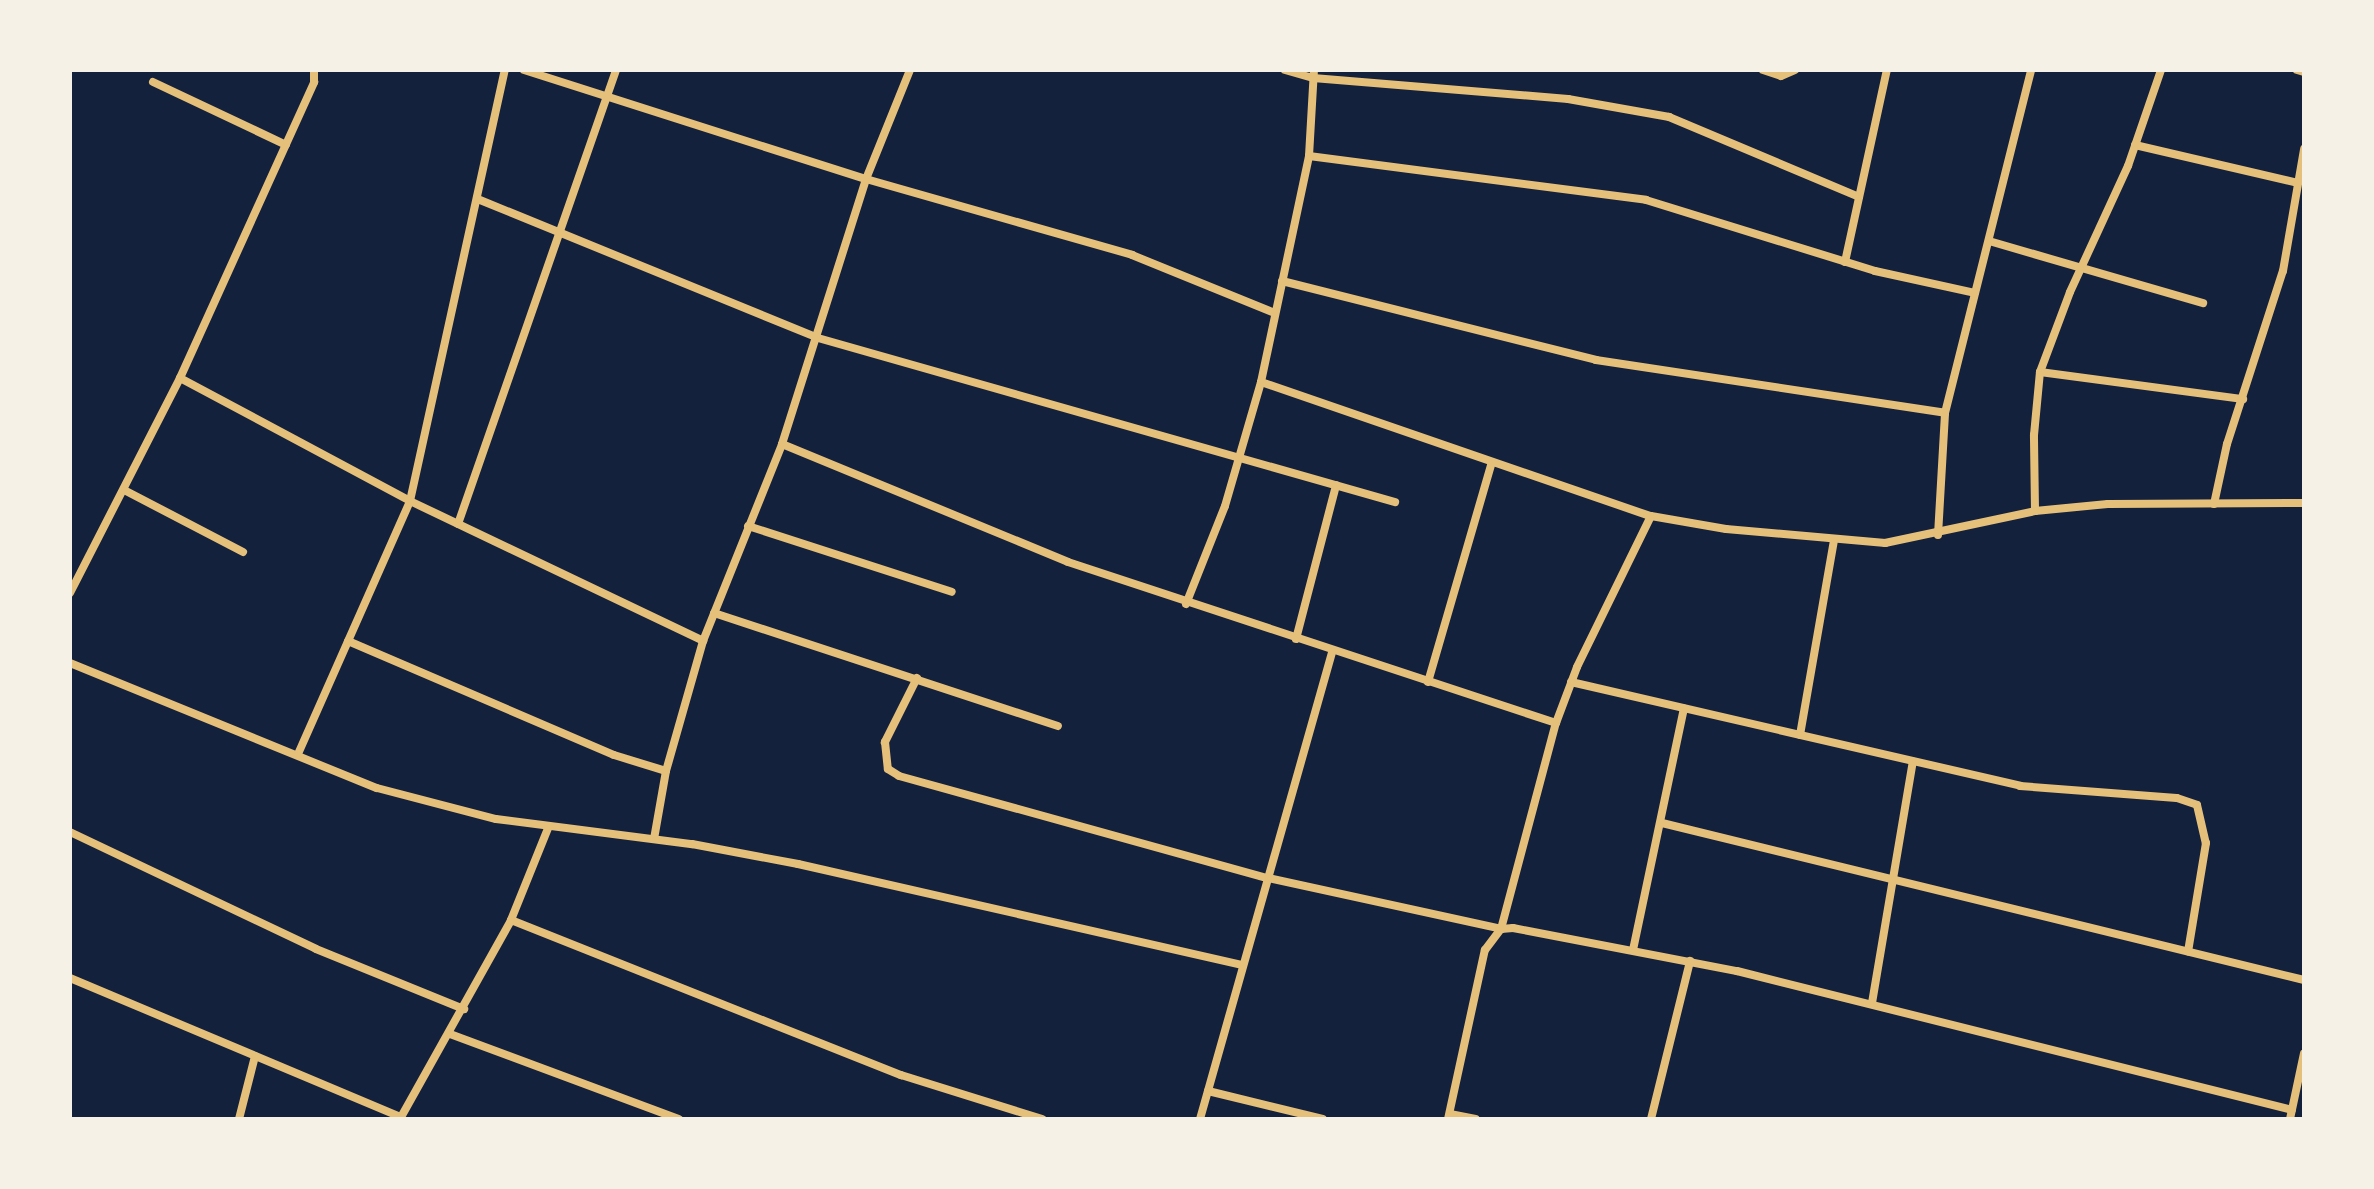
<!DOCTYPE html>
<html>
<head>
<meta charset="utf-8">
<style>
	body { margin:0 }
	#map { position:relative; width:2374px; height:1189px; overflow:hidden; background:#14213d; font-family:"Libre Baskerville",serif }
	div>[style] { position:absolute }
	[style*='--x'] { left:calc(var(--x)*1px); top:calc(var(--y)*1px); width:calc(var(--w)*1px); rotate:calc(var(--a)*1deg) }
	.minor>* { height:8px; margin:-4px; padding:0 4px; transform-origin:4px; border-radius:4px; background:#e5c07b }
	span { translate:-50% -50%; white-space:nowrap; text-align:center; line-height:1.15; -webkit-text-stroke:7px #f6f1e7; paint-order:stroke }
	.frame { position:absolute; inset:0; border:72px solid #f6f1e7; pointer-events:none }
</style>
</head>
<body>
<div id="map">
	<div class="minor">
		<i style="--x:524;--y:70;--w:359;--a:17.7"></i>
		<i style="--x:866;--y:179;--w:277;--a:15.9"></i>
		<i style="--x:1132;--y:255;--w:154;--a:22.1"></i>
		<i style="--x:1285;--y:70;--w:29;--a:16"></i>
		<i style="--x:1313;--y:78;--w:256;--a:4.7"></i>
		<i style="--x:1568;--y:99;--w:103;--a:10.1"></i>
		<i style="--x:1669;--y:117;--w:206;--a:22.8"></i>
		<i style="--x:1763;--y:70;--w:19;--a:18"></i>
		<i style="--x:1781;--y:76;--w:15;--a:-23"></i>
		<i style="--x:2297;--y:70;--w:7;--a:16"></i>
		<i style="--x:153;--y:82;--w:147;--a:25.3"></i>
		<i style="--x:2135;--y:145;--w:167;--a:13.1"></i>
		<i style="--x:1309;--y:156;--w:340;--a:7.4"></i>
		<i style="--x:1646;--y:200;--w:240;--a:17.2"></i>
		<i style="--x:1875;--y:271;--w:102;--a:12.4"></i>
		<i style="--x:480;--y:200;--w:365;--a:22.2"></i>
		<i style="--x:818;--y:338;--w:600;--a:15.87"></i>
		<i style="--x:1989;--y:241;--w:223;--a:16.2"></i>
		<i style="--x:1845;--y:262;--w:197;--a:-77.7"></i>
		<i style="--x:1282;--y:281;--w:324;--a:14.1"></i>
		<i style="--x:1596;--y:360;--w:353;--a:8.6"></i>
		<i style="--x:2040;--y:372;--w:205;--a:7.6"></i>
		<i style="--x:180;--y:378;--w:261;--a:28.1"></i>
		<i style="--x:410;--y:501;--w:325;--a:25.5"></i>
		<i style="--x:1261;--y:382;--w:412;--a:19"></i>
		<i style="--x:1651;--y:516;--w:76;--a:9.8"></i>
		<i style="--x:1726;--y:529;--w:160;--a:5"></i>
		<i style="--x:1885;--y:543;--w:153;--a:-12"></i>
		<i style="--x:2035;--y:511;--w:73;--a:-5.5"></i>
		<i style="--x:2108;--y:504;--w:196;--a:-0.3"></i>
		<i style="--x:782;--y:444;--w:309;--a:22.4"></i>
		<i style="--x:1068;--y:562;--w:514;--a:18.26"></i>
		<i style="--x:126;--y:491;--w:132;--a:27.5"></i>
		<i style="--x:2214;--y:504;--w:61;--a:-77.8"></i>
		<i style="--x:2227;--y:444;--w:182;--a:-72.1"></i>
		<i style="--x:2283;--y:271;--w:124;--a:-80.2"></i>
		<i style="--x:2035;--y:511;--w:76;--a:-90.8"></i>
		<i style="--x:2034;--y:435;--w:63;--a:-84.6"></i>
		<i style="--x:2040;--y:372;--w:85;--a:-69.4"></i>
		<i style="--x:2070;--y:292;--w:139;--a:-65.3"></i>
		<i style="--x:2128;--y:166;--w:102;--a:-71"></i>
		<i style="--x:458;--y:524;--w:481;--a:-70.8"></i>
		<i style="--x:748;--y:526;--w:214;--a:17.9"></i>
		<i style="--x:1938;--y:535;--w:122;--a:-86.7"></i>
		<i style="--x:1945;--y:413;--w:354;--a:-75.9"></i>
		<i style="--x:70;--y:593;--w:242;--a:-62.9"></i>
		<i style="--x:180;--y:378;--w:325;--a:-65.6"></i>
		<i style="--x:314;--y:82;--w:12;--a:-90"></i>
		<i style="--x:1186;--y:604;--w:105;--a:-68.3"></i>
		<i style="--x:1225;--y:506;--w:129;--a:-73.8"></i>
		<i style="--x:1261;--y:382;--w:231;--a:-78"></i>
		<i style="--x:1309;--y:156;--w:86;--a:-86.7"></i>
		<i style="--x:714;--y:613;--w:362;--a:18.2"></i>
		<i style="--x:1296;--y:639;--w:159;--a:-75.4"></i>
		<i style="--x:348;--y:641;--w:289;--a:23.2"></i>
		<i style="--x:614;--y:755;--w:54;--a:17.1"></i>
		<i style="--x:70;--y:663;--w:331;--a:22.2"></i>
		<i style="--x:377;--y:788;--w:123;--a:14.6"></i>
		<i style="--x:496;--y:819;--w:198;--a:7.3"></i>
		<i style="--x:692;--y:844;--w:108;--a:10.7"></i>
		<i style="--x:798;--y:864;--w:456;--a:12.8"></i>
		<i style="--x:917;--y:678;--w:72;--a:116.6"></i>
		<i style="--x:885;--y:742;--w:27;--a:84"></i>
		<i style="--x:888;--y:769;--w:13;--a:32"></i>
		<i style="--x:899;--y:776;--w:383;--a:15.5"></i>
		<i style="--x:1268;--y:878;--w:239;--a:12.3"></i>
		<i style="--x:1501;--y:929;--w:213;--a:-75.1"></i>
		<i style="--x:1556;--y:723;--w:60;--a:-69.4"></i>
		<i style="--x:1577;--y:667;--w:168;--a:-63.9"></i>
		<i style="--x:1428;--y:682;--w:229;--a:-73.8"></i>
		<i style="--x:1571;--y:682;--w:461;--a:13"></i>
		<i style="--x:2020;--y:786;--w:157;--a:4.4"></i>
		<i style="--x:2177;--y:798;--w:21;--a:19"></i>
		<i style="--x:2197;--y:805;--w:39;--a:77"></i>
		<i style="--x:2206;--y:843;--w:110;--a:99.4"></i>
		<i style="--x:1800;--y:735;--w:198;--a:-80.1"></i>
		<i style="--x:298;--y:754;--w:277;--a:-66.1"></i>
		<i style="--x:410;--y:501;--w:441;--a:-77.6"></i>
		<i style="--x:1662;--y:823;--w:661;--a:13.74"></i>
		<i style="--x:70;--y:832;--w:272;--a:25.4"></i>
		<i style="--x:316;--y:949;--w:160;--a:22.1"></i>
		<i style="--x:654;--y:839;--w:69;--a:-80"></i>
		<i style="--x:666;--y:771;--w:135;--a:-74.1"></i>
		<i style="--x:703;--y:641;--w:212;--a:-68.1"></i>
		<i style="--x:782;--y:444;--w:278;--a:-72.4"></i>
		<i style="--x:866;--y:179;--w:118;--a:-68"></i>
		<i style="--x:511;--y:920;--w:101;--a:-68"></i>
		<i style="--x:1633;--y:950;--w:247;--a:-78.1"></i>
		<i style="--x:70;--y:978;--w:359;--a:22.8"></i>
		<i style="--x:1872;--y:1003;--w:245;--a:-80.4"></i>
		<i style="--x:450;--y:1034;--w:244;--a:20.4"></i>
		<i style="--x:1208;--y:1091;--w:118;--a:13.7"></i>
		<i style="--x:1450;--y:1114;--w:26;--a:11"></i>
		<i style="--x:239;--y:1119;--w:65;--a:-75.7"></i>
		<i style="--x:400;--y:1119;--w:228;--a:-60.8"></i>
		<i style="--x:511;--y:920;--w:420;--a:21.7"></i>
		<i style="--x:901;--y:1075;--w:148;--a:17.3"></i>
		<i style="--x:1200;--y:1119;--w:486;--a:-74.2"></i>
		<i style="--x:1448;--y:1119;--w:173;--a:-77.7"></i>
		<i style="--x:1485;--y:950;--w:26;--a:-53"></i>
		<i style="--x:1501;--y:929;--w:12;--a:-5"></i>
		<i style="--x:1513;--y:928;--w:228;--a:10.9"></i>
		<i style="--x:1737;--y:971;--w:572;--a:14.06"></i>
		<i style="--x:1651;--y:1119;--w:163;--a:-76.1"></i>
		<i style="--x:2290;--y:1119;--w:67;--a:-78"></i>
	</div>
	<div class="frame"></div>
</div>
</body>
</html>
